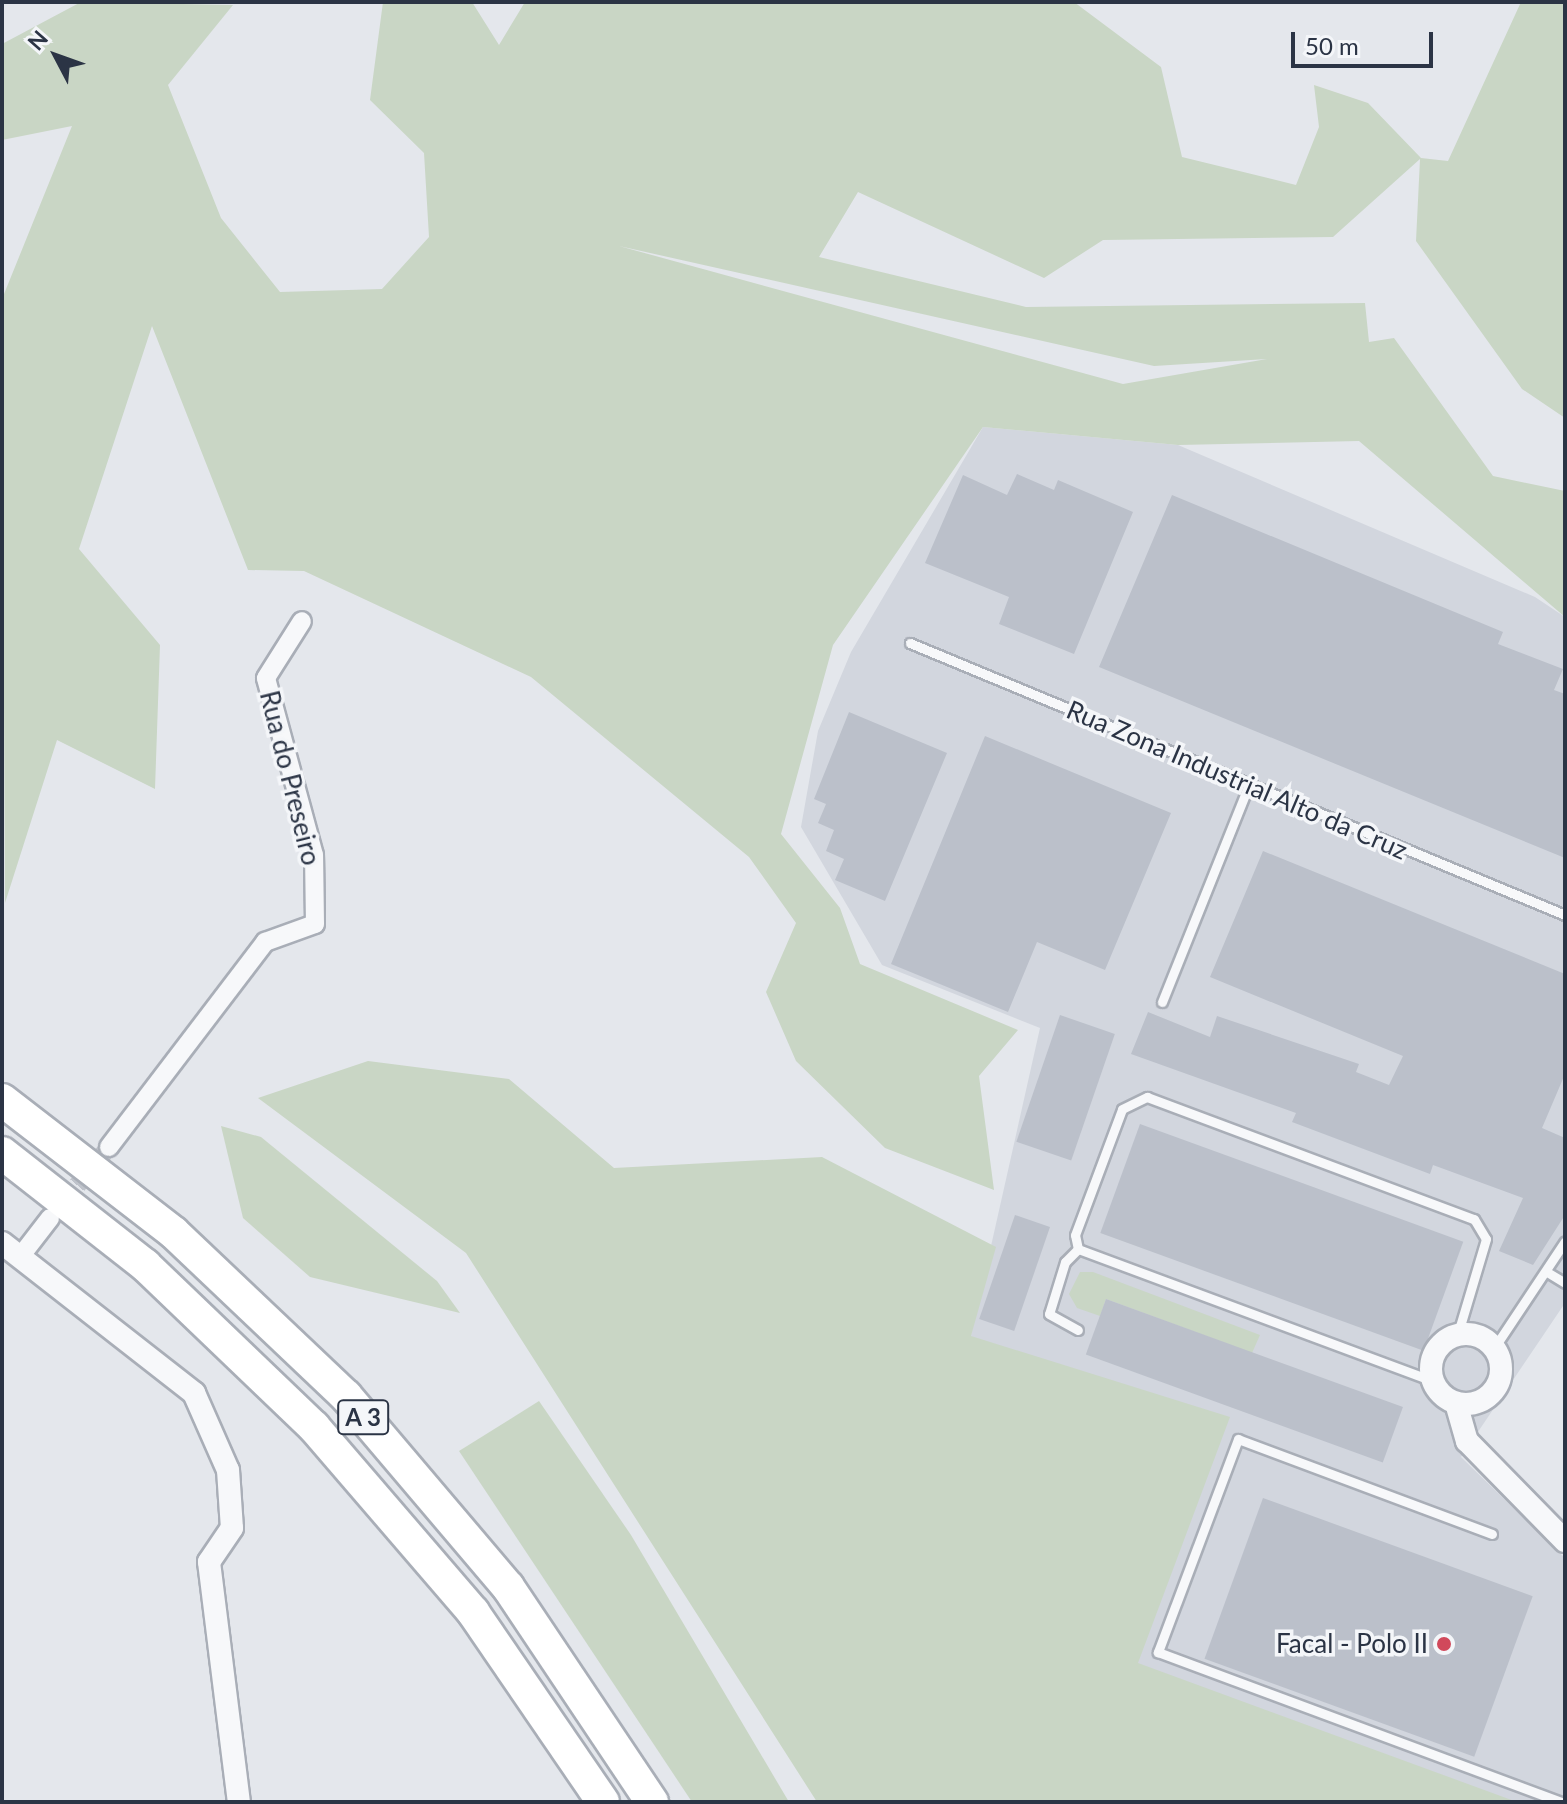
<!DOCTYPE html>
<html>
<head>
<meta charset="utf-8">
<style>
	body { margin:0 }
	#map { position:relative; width:1567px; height:1804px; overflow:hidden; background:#e4e7ec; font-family:Lato,sans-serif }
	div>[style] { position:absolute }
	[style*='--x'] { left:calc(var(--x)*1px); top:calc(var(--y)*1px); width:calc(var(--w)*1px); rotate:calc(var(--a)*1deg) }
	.built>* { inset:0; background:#d2d6de }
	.green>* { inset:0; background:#c9d6c5 }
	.building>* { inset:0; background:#bbc0ca; transform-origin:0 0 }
	.minor-tunnel>* { height:18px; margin-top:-9px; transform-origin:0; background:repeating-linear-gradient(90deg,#bfc3cb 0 18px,transparent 0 27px) }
	.roads { filter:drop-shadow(2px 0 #a9aeb7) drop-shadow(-2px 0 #a9aeb7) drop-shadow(0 2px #a9aeb7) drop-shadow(0 -2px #a9aeb7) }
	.service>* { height:9px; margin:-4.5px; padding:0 4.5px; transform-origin:4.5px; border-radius:4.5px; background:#f7f8fa }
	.minor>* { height:18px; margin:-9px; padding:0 9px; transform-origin:9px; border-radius:9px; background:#f7f8fa }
	.tertiary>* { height:22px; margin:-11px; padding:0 11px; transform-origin:11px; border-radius:11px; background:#f7f8fa }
	.tertiary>.ring { margin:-11px; padding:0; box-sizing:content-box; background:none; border:22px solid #f7f8fa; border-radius:50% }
	.motorway>* { height:32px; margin:-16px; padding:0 16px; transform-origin:16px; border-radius:16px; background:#fff }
	.dots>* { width:22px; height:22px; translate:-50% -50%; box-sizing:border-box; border:4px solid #f4f6f9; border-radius:50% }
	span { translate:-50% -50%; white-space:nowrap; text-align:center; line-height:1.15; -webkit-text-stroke:7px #f4f6f9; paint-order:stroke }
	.shield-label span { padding:2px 6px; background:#f4f6f9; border:2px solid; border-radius:6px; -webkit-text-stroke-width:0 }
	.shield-label { font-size:24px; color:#2b3445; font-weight:700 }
	.street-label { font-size:26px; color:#2b3445 }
	.poi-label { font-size:26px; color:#2b3445 }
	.right { translate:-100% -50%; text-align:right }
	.frame { position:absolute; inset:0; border:4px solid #2b3445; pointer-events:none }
	.north { position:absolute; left:16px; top:16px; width:80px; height:80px; -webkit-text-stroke:6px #f4f6f9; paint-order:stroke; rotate:311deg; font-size:22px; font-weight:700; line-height:32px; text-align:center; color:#2b3445 }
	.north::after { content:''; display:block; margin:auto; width:28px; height:36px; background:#2b3445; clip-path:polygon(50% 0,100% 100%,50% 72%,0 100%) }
	.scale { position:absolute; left:1291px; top:32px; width:142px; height:36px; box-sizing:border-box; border:4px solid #2b3445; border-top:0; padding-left:10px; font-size:24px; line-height:28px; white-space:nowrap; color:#2b3445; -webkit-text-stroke:6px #f4f6f9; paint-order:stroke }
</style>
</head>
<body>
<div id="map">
	<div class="built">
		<i style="clip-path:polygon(983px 427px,1178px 445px,1535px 597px,1565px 617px,1565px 1303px,1461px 1457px,1565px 1558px,1565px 1802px,1037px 1802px,971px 1335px,1040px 1028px,882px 965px,801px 827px,818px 731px,851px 652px)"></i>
	</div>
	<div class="green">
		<i style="clip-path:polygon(evenodd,81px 2px,233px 5px,168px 85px,221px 218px,280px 292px,382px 289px,429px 237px,424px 153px,370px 100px,383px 2px,472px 2px,499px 45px,525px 2px,1074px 2px,1161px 67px,1182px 157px,1296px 185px,1319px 127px,1314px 85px,1368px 103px,1421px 158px,1448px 161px,1521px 2px,1565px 2px,1565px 418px,1522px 389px,1416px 241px,1420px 159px,1333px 237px,1103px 240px,1044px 278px,858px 192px,819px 257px,1026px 307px,1365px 303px,1369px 342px,1394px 338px,1493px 476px,1565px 491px,1565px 617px,1359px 441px,1178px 445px,983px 427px,833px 645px,781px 834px,840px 908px,860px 964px,1018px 1030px,979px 1076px,994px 1190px,885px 1148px,796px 1061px,766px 992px,796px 923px,749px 857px,531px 677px,304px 571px,248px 570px,152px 326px,79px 549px,160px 645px,155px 789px,57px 740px,5px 903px,2px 299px,72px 126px,2px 140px,2px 44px,81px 2px,619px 246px,1154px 366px,1267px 359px,1123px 384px,619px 246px)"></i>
		<i style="clip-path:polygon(368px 1061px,509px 1079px,614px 1168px,822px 1157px,996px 1247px,971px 1336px,1230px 1417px,1138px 1663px,1517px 1802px,817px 1802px,466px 1253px,258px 1098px)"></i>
		<i style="clip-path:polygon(221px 1126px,261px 1137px,437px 1281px,460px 1313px,310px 1277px,243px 1218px)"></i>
		<i style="clip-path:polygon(1080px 1272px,1093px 1272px,1260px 1335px,1252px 1353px,1106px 1299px,1100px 1316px,1077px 1308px,1069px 1294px)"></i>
		<i style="clip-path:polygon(539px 1401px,631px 1535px,789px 1802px,692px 1802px,459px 1451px)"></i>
	</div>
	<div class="building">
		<i style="clip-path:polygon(1017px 474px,1054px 490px,1058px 480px,1133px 512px,1074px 654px,999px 624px,1009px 597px,925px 563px,963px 475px,1007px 495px)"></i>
		<i style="clip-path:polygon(1172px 495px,1503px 632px,1498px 644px,1563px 669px,1554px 690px,1565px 694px,1565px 858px,1099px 667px)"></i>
		<i style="clip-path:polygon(849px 712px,947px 753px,885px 901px,835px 880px,844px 859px,826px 851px,834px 830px,818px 823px,826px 804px,814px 799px)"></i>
		<i style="clip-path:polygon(985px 736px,1171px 813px,1105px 970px,1037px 942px,1008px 1012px,891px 964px)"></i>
		<i style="clip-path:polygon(1263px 851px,1565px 974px,1565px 1074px,1542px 1128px,1565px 1138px,1565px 1215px,1533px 1265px,1499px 1251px,1523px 1198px,1433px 1165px,1430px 1174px,1292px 1122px,1296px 1113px,1131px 1054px,1148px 1012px,1210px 1037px,1217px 1016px,1359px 1064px,1356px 1072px,1389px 1085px,1403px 1056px,1210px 977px)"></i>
		<i style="left:1060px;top:1015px;width:58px;height:134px;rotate:19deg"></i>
		<i style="left:1140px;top:1124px;width:344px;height:116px;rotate:20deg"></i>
		<i style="left:1015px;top:1215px;width:37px;height:110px;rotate:19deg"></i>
		<i style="left:1106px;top:1299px;width:316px;height:59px;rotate:20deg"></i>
		<i style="left:1263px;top:1498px;width:287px;height:171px;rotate:20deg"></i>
	</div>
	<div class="minor-tunnel">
		<i style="--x:60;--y:1206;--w:77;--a:-50.3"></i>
	</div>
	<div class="roads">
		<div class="service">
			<i style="--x:910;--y:643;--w:709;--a:22.55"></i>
			<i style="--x:1162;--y:1002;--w:234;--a:-68.2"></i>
			<i style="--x:1078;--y:1249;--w:18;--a:135"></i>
			<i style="--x:1065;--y:1262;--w:54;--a:107.1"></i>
			<i style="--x:1049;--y:1314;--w:33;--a:29"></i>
			<i style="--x:1547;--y:1272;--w:21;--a:31"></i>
			<i style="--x:1494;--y:1348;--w:128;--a:-56.4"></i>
			<i style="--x:1433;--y:1381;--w:379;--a:-159.6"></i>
			<i style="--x:1078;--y:1249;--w:14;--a:-102"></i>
			<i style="--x:1075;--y:1235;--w:134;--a:-69.5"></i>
			<i style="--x:1122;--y:1109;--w:28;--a:-26"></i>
			<i style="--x:1147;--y:1097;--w:349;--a:20.5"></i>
			<i style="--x:1474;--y:1219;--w:23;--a:59"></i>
			<i style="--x:1486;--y:1239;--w:101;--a:106.6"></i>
			<i style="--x:1492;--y:1534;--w:271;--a:-159.5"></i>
			<i style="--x:1238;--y:1439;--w:228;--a:110.6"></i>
			<i style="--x:1158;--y:1652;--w:430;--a:20.4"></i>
		</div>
		<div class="minor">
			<i style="--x:109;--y:1147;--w:258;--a:-52.7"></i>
			<i style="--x:265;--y:942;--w:53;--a:-19.8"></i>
			<i style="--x:315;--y:924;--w:69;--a:-90.8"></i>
			<i style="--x:314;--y:855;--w:183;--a:-105.2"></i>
			<i style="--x:266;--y:678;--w:67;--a:-57.7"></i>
			<i style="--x:20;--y:1257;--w:49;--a:-52.4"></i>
		</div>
		<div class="tertiary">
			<i style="--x:2;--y:1243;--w:244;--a:38"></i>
			<i style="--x:194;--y:1393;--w:84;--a:66.2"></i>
			<i style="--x:228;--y:1470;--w:58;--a:86.1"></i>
			<i style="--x:232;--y:1528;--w:41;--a:124.1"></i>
			<i style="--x:209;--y:1562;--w:242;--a:82.9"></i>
			<i class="ring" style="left:1431px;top:1334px;width:48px;height:48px"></i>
			<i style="--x:1456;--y:1403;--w:40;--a:74"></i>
			<i style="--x:1467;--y:1441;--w:140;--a:45.6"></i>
		</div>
		<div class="motorway">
			<i style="--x:2;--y:1100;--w:217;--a:37.7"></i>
			<i style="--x:174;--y:1233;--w:237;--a:43.5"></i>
			<i style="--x:346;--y:1396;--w:250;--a:49.7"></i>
			<i style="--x:508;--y:1587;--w:259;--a:56.2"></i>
			<i style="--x:2;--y:1153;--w:182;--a:38.1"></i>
			<i style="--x:145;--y:1265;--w:234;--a:43.8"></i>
			<i style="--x:314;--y:1427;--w:244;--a:49.3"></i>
			<i style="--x:473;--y:1612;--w:230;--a:55.6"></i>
		</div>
	</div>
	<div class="dots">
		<i style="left:1444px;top:1644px;background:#d1495b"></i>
	</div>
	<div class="shield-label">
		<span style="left:363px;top:1417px">A 3</span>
	</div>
	<div class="street-label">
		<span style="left:290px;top:778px;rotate:76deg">Rua do Preseiro</span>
		<span style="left:1237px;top:780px;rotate:23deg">Rua Zona Industrial Alto da Cruz</span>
	</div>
	<div class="poi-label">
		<span class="right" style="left:1428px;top:1644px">Facal - Polo II</span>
	</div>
	<div class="frame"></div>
	<div class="north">N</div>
	<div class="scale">50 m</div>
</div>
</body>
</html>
